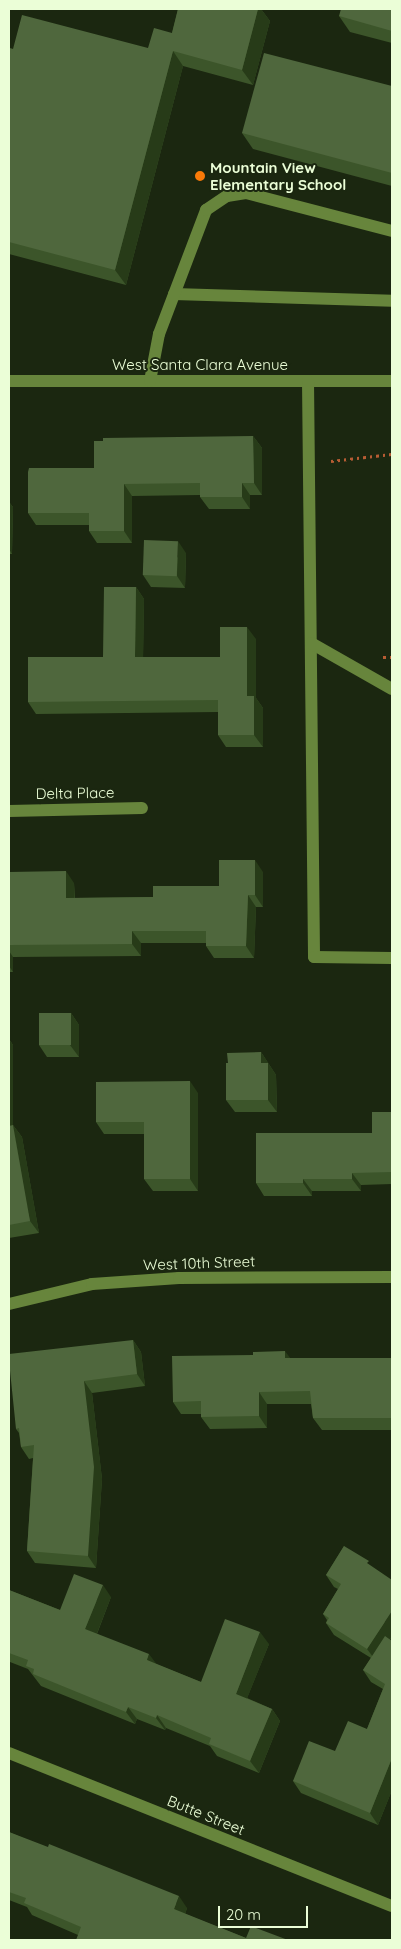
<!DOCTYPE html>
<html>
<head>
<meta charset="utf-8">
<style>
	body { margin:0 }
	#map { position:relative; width:401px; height:1949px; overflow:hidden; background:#1b2710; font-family:Quicksand,sans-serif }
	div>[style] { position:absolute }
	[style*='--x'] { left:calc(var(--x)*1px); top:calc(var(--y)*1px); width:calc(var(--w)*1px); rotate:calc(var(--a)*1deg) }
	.path>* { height:3px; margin-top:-1.5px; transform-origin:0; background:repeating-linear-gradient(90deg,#b75c33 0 2.5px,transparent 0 6.5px) }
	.minor>* { height:12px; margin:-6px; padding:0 6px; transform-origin:6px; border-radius:6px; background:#67853c }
	.wall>* { inset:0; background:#3c552a }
	.shaded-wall>* { inset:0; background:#273b18 }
	.building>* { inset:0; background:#4f673d; transform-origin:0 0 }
	.dots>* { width:14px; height:14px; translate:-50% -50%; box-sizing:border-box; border:2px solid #1b2710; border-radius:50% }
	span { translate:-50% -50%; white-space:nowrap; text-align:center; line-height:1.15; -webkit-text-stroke:4px #1b2710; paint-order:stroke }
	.poi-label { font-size:15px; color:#ebfed7; font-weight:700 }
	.left { translate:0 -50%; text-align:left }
	.street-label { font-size:15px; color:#ebfed7 }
	.frame { position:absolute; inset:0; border:10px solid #ebfed7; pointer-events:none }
	.scale { position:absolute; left:218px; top:1906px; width:90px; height:22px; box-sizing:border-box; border:2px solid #ebfed7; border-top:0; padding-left:6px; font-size:15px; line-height:18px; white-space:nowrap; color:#ebfed7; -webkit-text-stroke:4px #1b2710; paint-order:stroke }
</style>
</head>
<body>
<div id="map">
	<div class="path">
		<i style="--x:331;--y:461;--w:61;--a:-6.5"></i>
		<i style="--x:383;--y:657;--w:9;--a:0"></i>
	</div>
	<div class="minor">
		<i style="--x:174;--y:294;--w:218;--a:1.8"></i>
		<i style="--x:9;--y:381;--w:383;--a:0"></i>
		<i style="--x:150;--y:381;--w:48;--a:-79.2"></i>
		<i style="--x:159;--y:334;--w:133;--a:-69.2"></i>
		<i style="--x:206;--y:210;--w:25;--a:-34"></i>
		<i style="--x:227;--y:196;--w:19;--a:-9"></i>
		<i style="--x:246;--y:193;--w:151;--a:14.6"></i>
		<i style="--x:308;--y:381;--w:576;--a:89.4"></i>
		<i style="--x:314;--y:957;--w:78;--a:0.7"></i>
		<i style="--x:311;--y:643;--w:93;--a:29.6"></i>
		<i style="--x:9;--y:811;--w:133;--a:-1.3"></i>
		<i style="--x:9;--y:1304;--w:85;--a:-13.5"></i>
		<i style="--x:92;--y:1284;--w:87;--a:-3.9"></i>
		<i style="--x:179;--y:1278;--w:213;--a:-0.3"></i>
		<i style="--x:9;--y:1753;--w:412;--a:21.8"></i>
	</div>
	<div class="wall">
		<i style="clip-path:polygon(178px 9px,261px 9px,270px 21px,253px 85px,183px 66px,126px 285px,9px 254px,9px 48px,13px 49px,148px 48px,172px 33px)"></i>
		<i style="clip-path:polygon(392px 9px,392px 43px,350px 32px,339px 16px)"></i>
		<i style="clip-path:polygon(392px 86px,392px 186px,253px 149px,242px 133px)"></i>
		<i style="clip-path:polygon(253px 436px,262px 448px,262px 495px,250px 495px,250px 509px,209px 509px,200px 497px,200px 495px,132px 496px,132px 543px,97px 543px,89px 531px,89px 525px,36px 525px,28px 513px,94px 468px)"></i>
		<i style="clip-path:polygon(9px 502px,13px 507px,12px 554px,9px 554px)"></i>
		<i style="clip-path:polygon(186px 553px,185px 588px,151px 587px,143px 575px)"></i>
		<i style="clip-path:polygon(136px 587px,144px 599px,143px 657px,220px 657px,256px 639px,256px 698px,263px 708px,263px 747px,226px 747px,218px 735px,218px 712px,36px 714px,28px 702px,103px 657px)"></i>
		<i style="clip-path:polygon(9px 872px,74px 883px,75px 898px,153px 897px,219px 886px,263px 872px,263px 907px,256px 907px,254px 958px,214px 958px,206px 946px,206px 943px,141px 943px,141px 956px,13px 957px,13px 972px,9px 972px)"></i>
		<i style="clip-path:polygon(71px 1013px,79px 1025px,79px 1057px,47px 1057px,39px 1045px)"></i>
		<i style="clip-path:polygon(9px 1039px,13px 1045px,13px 1125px,22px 1137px,39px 1233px,9px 1238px)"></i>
		<i style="clip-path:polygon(261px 1052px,276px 1075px,277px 1112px,235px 1112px,226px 1100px)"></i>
		<i style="clip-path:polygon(198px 1093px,198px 1191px,153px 1191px,144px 1179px,144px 1134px,104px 1134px,96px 1122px)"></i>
		<i style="clip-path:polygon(392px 1112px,392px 1184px,361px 1185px,361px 1191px,312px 1191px,312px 1196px,264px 1196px,256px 1183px,372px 1133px)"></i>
		<i style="clip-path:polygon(133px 1340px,141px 1352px,145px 1386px,92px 1393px,102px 1479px,96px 1568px,35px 1563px,27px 1551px,33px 1458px,29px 1459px,21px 1447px,19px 1433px,16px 1429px)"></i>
		<i style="clip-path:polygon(290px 1358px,392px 1358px,392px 1430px,322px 1430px,313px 1418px,311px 1404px,267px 1404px,267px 1428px,210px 1429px,201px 1417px,201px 1414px,181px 1414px,173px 1402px)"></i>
		<i style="clip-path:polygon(344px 1546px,392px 1636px,390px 1640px,392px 1641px,392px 1790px,378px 1825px,301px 1793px,293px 1781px,367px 1729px,383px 1689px,371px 1682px,363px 1670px,371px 1658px,334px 1635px,326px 1623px,327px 1620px,323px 1614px,338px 1589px,334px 1587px,326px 1575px)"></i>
		<i style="clip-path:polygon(9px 1590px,60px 1610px,111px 1597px,97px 1634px,156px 1664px,201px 1682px,269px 1644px,247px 1698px,272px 1709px,280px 1721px,259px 1773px,217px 1756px,210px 1746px,166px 1728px,165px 1730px,137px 1719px,135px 1724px,41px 1686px,28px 1669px,10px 1662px,9px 1660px)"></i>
		<i style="clip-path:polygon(9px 1832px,187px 1908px,185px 1914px,246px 1938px,288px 1940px,78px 1935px,32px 1915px,27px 1907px,9px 1900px)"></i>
	</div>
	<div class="shaded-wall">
		<i style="clip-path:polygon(258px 9px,261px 9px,270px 21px,253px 85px,242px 70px)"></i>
		<i style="clip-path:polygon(173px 51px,183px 66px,126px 285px,115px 270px)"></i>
		<i style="clip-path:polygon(253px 436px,262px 448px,262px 495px,254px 483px)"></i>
		<i style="clip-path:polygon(242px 483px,250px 495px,250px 509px,242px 497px)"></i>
		<i style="clip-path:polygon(124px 484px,132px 496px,132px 543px,124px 531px)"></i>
		<i style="clip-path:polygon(9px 502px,13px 507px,12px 554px,9px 549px)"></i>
		<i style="clip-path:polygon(178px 541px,186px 553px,185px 588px,177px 576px)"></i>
		<i style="clip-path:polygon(136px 587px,144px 599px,143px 669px,135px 657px)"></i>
		<i style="clip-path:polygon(247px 627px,256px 639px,256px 698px,263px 708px,263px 747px,254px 735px,247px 696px)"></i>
		<i style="clip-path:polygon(255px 860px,263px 872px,263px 907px,255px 895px)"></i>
		<i style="clip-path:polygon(66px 871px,74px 883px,75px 910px,66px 898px)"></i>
		<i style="clip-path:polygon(248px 895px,256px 907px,254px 958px,246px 946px)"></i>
		<i style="clip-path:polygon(132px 931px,141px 943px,141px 956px,132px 944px)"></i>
		<i style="clip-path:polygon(9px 951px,13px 957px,13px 972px,9px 966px)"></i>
		<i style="clip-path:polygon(71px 1013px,79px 1025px,79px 1057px,70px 1045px)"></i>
		<i style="clip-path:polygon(9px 1039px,13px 1045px,13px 1125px,22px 1137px,39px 1233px,30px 1221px,9px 1132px)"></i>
		<i style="clip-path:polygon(261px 1052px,276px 1075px,277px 1112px,268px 1100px,261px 1063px)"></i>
		<i style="clip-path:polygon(190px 1081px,198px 1093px,198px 1191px,190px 1179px)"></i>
		<i style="clip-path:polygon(352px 1173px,361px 1185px,361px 1191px,352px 1179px)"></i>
		<i style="clip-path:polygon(303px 1179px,312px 1191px,312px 1196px,303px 1183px)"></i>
		<i style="clip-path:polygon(133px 1340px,141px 1352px,145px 1386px,137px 1374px)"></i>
		<i style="clip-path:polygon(285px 1351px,294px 1363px,285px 1358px)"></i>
		<i style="clip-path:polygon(84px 1381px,92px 1393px,102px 1479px,96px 1568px,88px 1556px)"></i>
		<i style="clip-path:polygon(259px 1392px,267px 1404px,267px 1428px,259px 1416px)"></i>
		<i style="clip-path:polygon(103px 1585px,111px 1597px,94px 1641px,85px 1629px)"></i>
		<i style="clip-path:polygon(392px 1611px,392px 1636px,376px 1661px,367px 1649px)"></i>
		<i style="clip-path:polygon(260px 1632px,269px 1644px,244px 1706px,236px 1694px)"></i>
		<i style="clip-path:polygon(149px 1654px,158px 1666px,147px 1660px)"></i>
		<i style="clip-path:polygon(128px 1707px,137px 1719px,135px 1724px,126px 1712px)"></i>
		<i style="clip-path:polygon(272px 1709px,280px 1721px,259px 1773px,250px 1761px)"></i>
		<i style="clip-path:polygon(157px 1715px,166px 1728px,165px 1730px,156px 1718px)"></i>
		<i style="clip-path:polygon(392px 1758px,392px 1790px,378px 1825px,370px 1813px)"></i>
		<i style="clip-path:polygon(179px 1896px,187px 1908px,183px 1921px,174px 1909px)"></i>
	</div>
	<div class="building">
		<i style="clip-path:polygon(178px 9px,258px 9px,242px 70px,173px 51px,115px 270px,9px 242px,9px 48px,13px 49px,22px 15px,148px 48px,154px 28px,172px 33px)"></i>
		<i style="clip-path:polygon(341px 9px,392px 9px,392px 31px,339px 16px)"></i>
		<i style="clip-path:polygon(264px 53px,392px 86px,392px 173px,242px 133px)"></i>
		<i style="clip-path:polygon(253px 436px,254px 483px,242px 483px,242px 497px,200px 497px,200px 483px,124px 484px,124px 531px,89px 531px,89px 513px,28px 513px,28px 472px,29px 468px,94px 468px,94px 441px,103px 441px,103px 438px)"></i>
		<i style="left:144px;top:540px;width:34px;height:35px;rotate:2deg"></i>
		<i style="clip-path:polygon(104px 587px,136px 587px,135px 657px,220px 657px,220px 627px,247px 627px,247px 696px,254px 696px,254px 735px,218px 735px,218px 700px,28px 702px,28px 657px,103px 657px)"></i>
		<i style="clip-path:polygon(219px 860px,255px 860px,255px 895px,248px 895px,246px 946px,206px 946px,206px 931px,132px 931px,132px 944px,9px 945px,9px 872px,66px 871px,66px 898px,153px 897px,153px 886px,219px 886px)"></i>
		<i style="left:39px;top:1013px;width:32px;height:32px"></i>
		<i style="clip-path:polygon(261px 1052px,261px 1063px,268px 1063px,268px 1100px,226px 1100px,226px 1063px,228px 1063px,227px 1053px)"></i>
		<i style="clip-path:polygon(190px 1081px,190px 1179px,144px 1179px,144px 1122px,96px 1122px,96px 1082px)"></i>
		<i style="clip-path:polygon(372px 1112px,392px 1112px,392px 1172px,352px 1173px,352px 1179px,303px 1179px,303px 1183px,256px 1183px,256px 1133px,372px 1133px)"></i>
		<i style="clip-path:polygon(13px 1125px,30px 1221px,9px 1225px,9px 1126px)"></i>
		<i style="clip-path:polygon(133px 1340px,137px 1374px,84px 1381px,94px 1467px,88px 1556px,27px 1551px,34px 1445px,21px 1447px,19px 1428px,16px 1429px,9px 1361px,9px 1354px)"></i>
		<i style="clip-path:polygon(285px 1351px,285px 1358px,392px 1358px,392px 1418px,313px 1418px,310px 1391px,259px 1392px,259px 1416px,201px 1417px,201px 1401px,173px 1402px,172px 1356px,253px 1355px,253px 1352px)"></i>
		<i style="clip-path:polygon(344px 1546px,369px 1561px,367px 1563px,392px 1580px,392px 1611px,367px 1649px,326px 1623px,329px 1618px,323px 1614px,341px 1584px,326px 1575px)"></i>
		<i style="clip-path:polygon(74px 1574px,103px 1585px,85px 1629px,149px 1654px,147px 1660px,201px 1682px,225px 1619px,260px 1632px,236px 1694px,272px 1709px,250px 1761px,209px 1744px,211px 1738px,157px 1715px,156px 1718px,128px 1707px,126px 1712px,33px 1674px,34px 1669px,26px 1666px,28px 1660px,9px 1653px,9px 1632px,10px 1629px,9px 1628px,9px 1590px,60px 1610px)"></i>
		<i style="clip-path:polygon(385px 1636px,392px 1641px,392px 1758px,370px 1813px,293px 1781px,309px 1741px,335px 1751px,348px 1721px,367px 1729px,385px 1684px,363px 1670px)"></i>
		<i style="clip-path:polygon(9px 1832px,48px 1847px,49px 1844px,179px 1896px,174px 1909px,246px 1938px,251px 1926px,288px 1940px,76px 1940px,81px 1927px,24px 1903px,26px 1898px,9px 1892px)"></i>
	</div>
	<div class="dots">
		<i style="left:200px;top:176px;background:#f97a08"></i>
	</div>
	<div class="poi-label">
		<span class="left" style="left:210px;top:176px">Mountain View<br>Elementary School</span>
	</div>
	<div class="street-label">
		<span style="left:200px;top:365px">West Santa Clara Avenue</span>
		<span style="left:75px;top:793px;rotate:-1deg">Delta Place</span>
		<span style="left:199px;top:1263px;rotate:-2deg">West 10th Street</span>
		<span style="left:206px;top:1815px;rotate:22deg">Butte Street</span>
	</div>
	<div class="frame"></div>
	<div class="scale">20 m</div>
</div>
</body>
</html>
